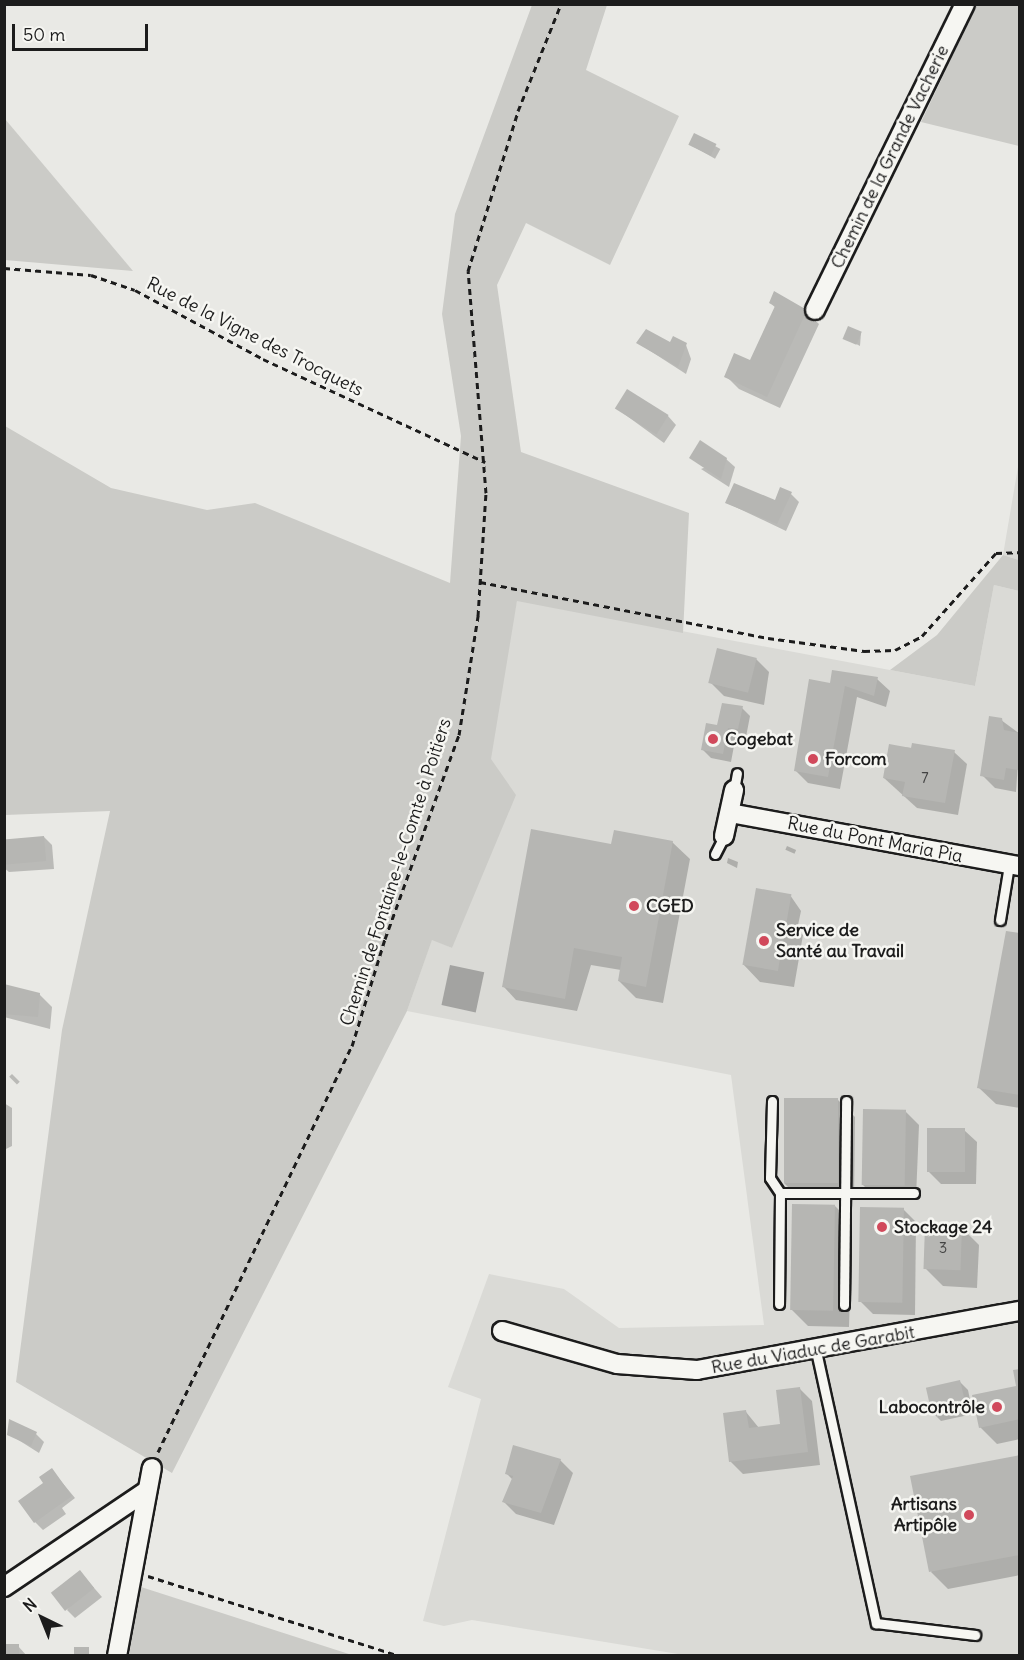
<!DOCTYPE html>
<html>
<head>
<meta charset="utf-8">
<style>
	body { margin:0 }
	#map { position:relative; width:1024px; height:1660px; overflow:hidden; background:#e9e9e5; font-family:Delius,sans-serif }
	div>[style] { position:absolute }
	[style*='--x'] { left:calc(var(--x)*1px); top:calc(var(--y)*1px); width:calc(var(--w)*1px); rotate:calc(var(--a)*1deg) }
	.built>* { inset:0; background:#dadad6 }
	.green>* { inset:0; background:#cbcbc7 }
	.water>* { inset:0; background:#a3a3a1; transform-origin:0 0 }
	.shadow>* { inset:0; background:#0003; transform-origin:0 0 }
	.building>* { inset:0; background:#b6b6b3; transform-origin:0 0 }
	.path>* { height:3px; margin-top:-1.5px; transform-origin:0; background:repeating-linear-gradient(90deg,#1c1c1c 0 6px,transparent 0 10.5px) }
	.roads { filter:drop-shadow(2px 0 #1c1c1c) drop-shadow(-2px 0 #1c1c1c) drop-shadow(0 2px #1c1c1c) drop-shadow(0 -2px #1c1c1c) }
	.service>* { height:9px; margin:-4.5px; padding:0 4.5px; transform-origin:4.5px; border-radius:4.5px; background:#f6f6f2 }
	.minor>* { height:18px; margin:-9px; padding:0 9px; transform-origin:9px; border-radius:9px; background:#f6f6f2 }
	.dots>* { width:16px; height:16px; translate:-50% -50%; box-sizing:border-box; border:3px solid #f6f6f2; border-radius:50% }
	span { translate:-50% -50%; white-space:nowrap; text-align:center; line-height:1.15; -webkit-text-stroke:5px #f6f6f2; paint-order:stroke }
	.number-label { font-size:15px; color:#424242 }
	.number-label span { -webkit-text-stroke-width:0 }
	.street-label { font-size:18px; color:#1c1c1c }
	.poi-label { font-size:18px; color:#1c1c1c; font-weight:700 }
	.left { translate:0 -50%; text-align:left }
	.right { translate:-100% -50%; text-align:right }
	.frame { position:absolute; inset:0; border:6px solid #1c1c1c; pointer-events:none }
	.north { position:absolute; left:12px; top:1588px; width:60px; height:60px; -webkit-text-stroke:4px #f6f6f2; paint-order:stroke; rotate:317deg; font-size:16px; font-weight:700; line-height:24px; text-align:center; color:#1c1c1c }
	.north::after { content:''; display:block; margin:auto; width:21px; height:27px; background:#1c1c1c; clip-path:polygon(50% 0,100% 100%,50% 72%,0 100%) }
	.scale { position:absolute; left:12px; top:24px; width:136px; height:27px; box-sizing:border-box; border:3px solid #1c1c1c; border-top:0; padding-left:8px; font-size:18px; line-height:21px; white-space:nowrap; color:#1c1c1c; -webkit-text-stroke:4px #f6f6f2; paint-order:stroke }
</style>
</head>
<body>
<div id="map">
	<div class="built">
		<i style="clip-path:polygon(1019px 461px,1019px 560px,1003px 555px)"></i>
		<i style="clip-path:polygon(994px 585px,1019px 591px,1019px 1655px,684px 1655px,472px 1620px,444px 1626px,423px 1621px,481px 1399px,448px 1387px,489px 1274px,564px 1289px,619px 1328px,764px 1325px,731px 1075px,407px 1011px,432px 939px,452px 948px,517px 600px,975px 686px)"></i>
	</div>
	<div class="green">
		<i style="clip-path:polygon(532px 5px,607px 5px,586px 70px,679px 116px,610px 265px,526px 223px,497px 285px,521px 452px,689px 513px,683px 633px,517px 601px,491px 759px,516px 795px,452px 948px,432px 940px,407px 1011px,172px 1473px,16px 1382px,62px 1030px,110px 811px,5px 815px,5px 426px,111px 488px,207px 510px,255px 503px,450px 583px,461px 436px,442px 314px,455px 214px)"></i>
		<i style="clip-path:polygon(977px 5px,1019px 5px,1019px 146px,921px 122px)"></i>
		<i style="clip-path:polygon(4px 119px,5px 119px,133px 271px,5px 260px)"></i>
		<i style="clip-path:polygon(1003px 555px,1019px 560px,1019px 591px,994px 585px,975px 686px,890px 670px,937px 635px)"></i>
		<i style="clip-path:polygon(141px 1587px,352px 1655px,129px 1655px)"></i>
	</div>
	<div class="water">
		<i style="left:450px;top:965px;width:35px;height:41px;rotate:12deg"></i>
	</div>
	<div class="shadow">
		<i style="left:695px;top:135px;width:29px;height:11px;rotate:29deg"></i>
		<i style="clip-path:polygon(770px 303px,806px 312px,819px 324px,780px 408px,739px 389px,726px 376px,750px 362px,776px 308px)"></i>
		<i style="clip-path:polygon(861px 333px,860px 346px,845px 338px)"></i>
		<i style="clip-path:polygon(638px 343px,686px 345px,691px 359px,686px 374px)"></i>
		<i style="clip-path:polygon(616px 408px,668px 416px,676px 425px,664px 443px)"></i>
		<i style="clip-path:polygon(726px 459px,735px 467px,729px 487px,701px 469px)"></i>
		<i style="clip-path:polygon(791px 494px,799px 502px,786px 531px,727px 503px,775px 502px)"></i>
		<i style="clip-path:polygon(756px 659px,769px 672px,764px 705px,724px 696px,711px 683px)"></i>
		<i style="clip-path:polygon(877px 679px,890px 691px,886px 707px,857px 697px,840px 789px,808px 783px,795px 770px,831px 685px)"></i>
		<i style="clip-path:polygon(742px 708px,750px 716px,746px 737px,736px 735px,731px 762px,711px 758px,703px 750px)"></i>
		<i style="clip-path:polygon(1001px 720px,1020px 734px,1016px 792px,995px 788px,982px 775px)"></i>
		<i style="clip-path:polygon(890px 746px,954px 752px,967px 764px,958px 815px,917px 808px,884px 778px)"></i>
		<i style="clip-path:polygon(44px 837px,52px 845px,54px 869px,9px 872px,4px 868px,4px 840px)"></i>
		<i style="clip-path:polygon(672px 842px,690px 859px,663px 1003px,636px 998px,619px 981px,621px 970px,591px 965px,577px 1011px,516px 1000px,504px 987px)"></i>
		<i style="left:787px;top:846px;width:10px;height:4px;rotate:24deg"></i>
		<i style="clip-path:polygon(728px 858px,738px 862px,737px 868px,727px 863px)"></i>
		<i style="clip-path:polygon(790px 895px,801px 911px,797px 930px,803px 935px,794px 987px,760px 982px,743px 964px)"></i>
		<i style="clip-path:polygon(1020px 935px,1020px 1108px,996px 1104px,978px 1087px)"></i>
		<i style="clip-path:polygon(4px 987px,39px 994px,52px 1007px,50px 1029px,4px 1017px)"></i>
		<i style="left:12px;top:1074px;width:11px;height:4px;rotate:45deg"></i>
		<i style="clip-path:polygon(838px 1100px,855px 1117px,854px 1200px,801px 1200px,784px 1183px)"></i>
		<i style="clip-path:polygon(4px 1103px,12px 1108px,12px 1146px,4px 1150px)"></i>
		<i style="clip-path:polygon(906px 1112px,919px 1125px,916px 1198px,875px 1197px,862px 1184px)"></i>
		<i style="clip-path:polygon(964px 1130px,977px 1142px,976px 1184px,941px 1184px,928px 1171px)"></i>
		<i style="clip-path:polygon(835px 1206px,852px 1223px,849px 1327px,808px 1326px,791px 1309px)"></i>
		<i style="clip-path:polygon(903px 1209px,916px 1222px,915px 1315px,873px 1314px,860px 1301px)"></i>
		<i style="clip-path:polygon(962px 1228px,979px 1245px,977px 1288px,943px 1286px,926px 1269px)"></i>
		<i style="clip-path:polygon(1020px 1370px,1020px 1439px,997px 1444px,980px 1427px,1018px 1388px)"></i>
		<i style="clip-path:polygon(959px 1381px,968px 1390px,973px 1414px,941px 1421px,933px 1413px)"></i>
		<i style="clip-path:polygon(800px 1389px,812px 1401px,820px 1465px,743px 1474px,730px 1461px,746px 1412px,759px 1428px,782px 1425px)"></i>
		<i style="clip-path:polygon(9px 1434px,36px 1434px,44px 1442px,39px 1453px)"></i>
		<i style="clip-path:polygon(1020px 1457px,1020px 1575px,948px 1589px,931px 1572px)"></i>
		<i style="clip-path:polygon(560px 1460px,573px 1473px,554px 1525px,516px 1514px,503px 1501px,513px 1480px,506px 1473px)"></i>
		<i style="clip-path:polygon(51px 1469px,75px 1498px,62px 1508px,66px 1514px,43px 1530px,35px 1522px)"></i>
		<i style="clip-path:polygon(88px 1581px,102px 1597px,75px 1618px,67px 1610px)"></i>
		<i style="clip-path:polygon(18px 1646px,27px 1656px,4px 1656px)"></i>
	</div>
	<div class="building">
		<i style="left:694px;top:133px;width:25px;height:13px;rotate:26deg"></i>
		<i style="clip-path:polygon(774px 291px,807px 310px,767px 397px,724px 377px,734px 353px,750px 360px,775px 306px,769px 303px)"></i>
		<i style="left:848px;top:326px;width:15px;height:14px;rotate:23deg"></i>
		<i style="clip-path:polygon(646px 329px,670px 342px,673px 336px,687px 343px,678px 367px,636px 343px)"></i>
		<i style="left:627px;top:389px;width:49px;height:23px;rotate:32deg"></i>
		<i style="clip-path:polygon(700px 440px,727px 458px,721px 479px,689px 458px)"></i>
		<i style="clip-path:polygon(734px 483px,775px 500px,780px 487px,792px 492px,777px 524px,725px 503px)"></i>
		<i style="left:717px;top:648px;width:41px;height:36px;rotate:14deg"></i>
		<i style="clip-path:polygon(832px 670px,878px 677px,874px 696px,845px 686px,828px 777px,794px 771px,809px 679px,830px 683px)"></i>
		<i style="clip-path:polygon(722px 703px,743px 706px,738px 729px,728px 728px,723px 754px,701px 750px,706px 723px,717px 725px)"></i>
		<i style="clip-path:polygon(989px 716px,1002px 718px,1004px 730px,1020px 733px,1018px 770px,1006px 768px,1004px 780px,980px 776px)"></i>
		<i style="clip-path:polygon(912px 743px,955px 750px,945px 803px,902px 796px,905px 782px,883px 778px,889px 744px,911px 748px)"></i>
		<i style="clip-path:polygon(531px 829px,611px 844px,614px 830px,673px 841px,646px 987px,618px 981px,622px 957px,574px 948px,565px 999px,502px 987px)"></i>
		<i style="left:44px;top:836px;width:25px;height:40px;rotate:85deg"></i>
		<i style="left:756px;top:888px;width:36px;height:78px;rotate:10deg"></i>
		<i style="clip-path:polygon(1006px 931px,1020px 933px,1020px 1095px,977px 1088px)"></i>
		<i style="clip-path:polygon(4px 984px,40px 993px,38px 1017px,4px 1014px)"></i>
		<i style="left:784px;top:1098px;width:54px;height:85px"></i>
		<i style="left:863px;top:1109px;width:43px;height:76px;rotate:1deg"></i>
		<i style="left:927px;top:1128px;width:38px;height:44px"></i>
		<i style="left:792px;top:1204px;width:43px;height:106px;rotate:1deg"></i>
		<i style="left:860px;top:1207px;width:44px;height:95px;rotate:1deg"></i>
		<i style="left:925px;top:1226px;width:37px;height:43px;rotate:2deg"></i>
		<i style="clip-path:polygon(1020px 1369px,1020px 1419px,979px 1428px,972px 1395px,1016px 1386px,1013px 1370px)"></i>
		<i style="left:960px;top:1380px;width:27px;height:35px;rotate:77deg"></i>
		<i style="clip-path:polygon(800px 1387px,808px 1452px,729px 1462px,723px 1413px,746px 1410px,749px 1428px,780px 1424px,776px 1390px)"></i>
		<i style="clip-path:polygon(9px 1419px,37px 1432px,31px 1446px,7px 1435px)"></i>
		<i style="clip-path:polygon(513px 1445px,561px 1459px,541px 1513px,502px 1502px,513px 1476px,505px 1474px)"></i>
		<i style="clip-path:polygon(1020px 1455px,1020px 1555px,929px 1572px,910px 1476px)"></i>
		<i style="clip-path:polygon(52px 1468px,72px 1496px,34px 1523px,18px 1501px,43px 1483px,39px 1477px)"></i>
		<i style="left:80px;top:1570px;width:23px;height:37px;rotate:52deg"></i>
		<i style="left:19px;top:1644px;width:12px;height:15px;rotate:90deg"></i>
		<i style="left:74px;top:1647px;width:15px;height:9px"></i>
	</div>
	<div class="path">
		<i style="--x:4;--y:268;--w:87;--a:4.6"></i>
		<i style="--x:91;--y:275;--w:46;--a:18.8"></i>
		<i style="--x:135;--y:290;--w:145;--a:28.3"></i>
		<i style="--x:263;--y:359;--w:245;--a:24.9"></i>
		<i style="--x:480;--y:582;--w:293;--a:11"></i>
		<i style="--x:768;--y:638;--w:97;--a:7.7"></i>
		<i style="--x:864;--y:651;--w:31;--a:-2"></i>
		<i style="--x:895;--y:650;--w:30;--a:-27"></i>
		<i style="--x:922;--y:636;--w:111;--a:-48.3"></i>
		<i style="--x:996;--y:553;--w:24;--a:-2"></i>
		<i style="--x:158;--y:1452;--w:450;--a:-64.5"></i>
		<i style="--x:352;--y:1046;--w:112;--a:-72.9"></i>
		<i style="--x:385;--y:939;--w:217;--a:-70.1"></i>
		<i style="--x:459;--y:735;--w:121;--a:-80.9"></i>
		<i style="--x:478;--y:616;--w:123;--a:-86.3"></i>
		<i style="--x:486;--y:493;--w:223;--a:-94.6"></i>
		<i style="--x:468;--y:271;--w:168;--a:-72.6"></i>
		<i style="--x:518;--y:111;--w:115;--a:-68.1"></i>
		<i style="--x:148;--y:1576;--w:264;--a:17.6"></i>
	</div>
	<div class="roads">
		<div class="service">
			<i style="--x:734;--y:790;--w:17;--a:-80"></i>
			<i style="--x:715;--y:854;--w:20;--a:-63"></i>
			<i style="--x:1000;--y:920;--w:56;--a:-80.7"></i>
			<i style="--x:772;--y:1101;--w:77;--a:91.5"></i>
			<i style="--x:770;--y:1178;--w:18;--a:56"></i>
			<i style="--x:780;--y:1193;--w:111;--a:90.5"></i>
			<i style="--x:780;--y:1193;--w:134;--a:0"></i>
			<i style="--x:844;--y:1305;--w:204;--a:-89.4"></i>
			<i style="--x:816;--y:1351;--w:279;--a:77.6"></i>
			<i style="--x:876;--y:1623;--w:100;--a:6.9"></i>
		</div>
		<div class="minor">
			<i style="--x:815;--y:310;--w:341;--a:-63.9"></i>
			<i style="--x:730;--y:813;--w:295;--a:10.4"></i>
			<i style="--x:724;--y:836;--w:47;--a:-77.7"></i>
			<i style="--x:502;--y:1331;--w:120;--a:16"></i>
			<i style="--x:617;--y:1364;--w:80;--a:4.3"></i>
			<i style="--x:697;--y:1370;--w:328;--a:-10.4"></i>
			<i style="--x:4;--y:1587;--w:170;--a:-34"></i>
			<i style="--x:117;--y:1656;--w:191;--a:-79.5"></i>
		</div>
	</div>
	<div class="dots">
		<i style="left:713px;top:739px;background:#d1495b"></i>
		<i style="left:813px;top:759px;background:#d1495b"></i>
		<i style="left:634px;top:906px;background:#d1495b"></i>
		<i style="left:764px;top:941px;background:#d1495b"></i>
		<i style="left:882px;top:1227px;background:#d1495b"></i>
		<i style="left:997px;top:1407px;background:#d1495b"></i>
		<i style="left:969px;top:1515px;background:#d1495b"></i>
	</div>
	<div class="number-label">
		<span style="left:925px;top:778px">7</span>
		<span style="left:943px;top:1248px">3</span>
	</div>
	<div class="street-label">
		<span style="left:890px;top:157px;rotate:-64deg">Chemin de la Grande Vacherie</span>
		<span style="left:255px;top:337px;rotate:27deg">Rue de la Vigne des Trocquets</span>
		<span style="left:875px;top:840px;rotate:11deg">Rue du Pont Maria Pia</span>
		<span style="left:396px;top:872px;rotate:-72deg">Chemin de Fontaine-le-Comte à Poitiers</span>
		<span style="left:813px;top:1350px;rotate:-10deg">Rue du Viaduc de Garabit</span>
	</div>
	<div class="poi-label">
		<span class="left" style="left:725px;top:739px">Cogebat</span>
		<span class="left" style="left:825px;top:759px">Forcom</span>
		<span class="left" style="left:646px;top:906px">CGED</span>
		<span class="left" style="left:776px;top:941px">Service de<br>Santé au Travail</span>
		<span class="left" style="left:894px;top:1227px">Stockage 24</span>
		<span class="right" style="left:985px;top:1407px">Labocontrôle</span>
		<span class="right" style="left:957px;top:1515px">Artisans<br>Artipôle</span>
	</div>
	<div class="frame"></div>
	<div class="north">N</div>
	<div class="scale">50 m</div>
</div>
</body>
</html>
